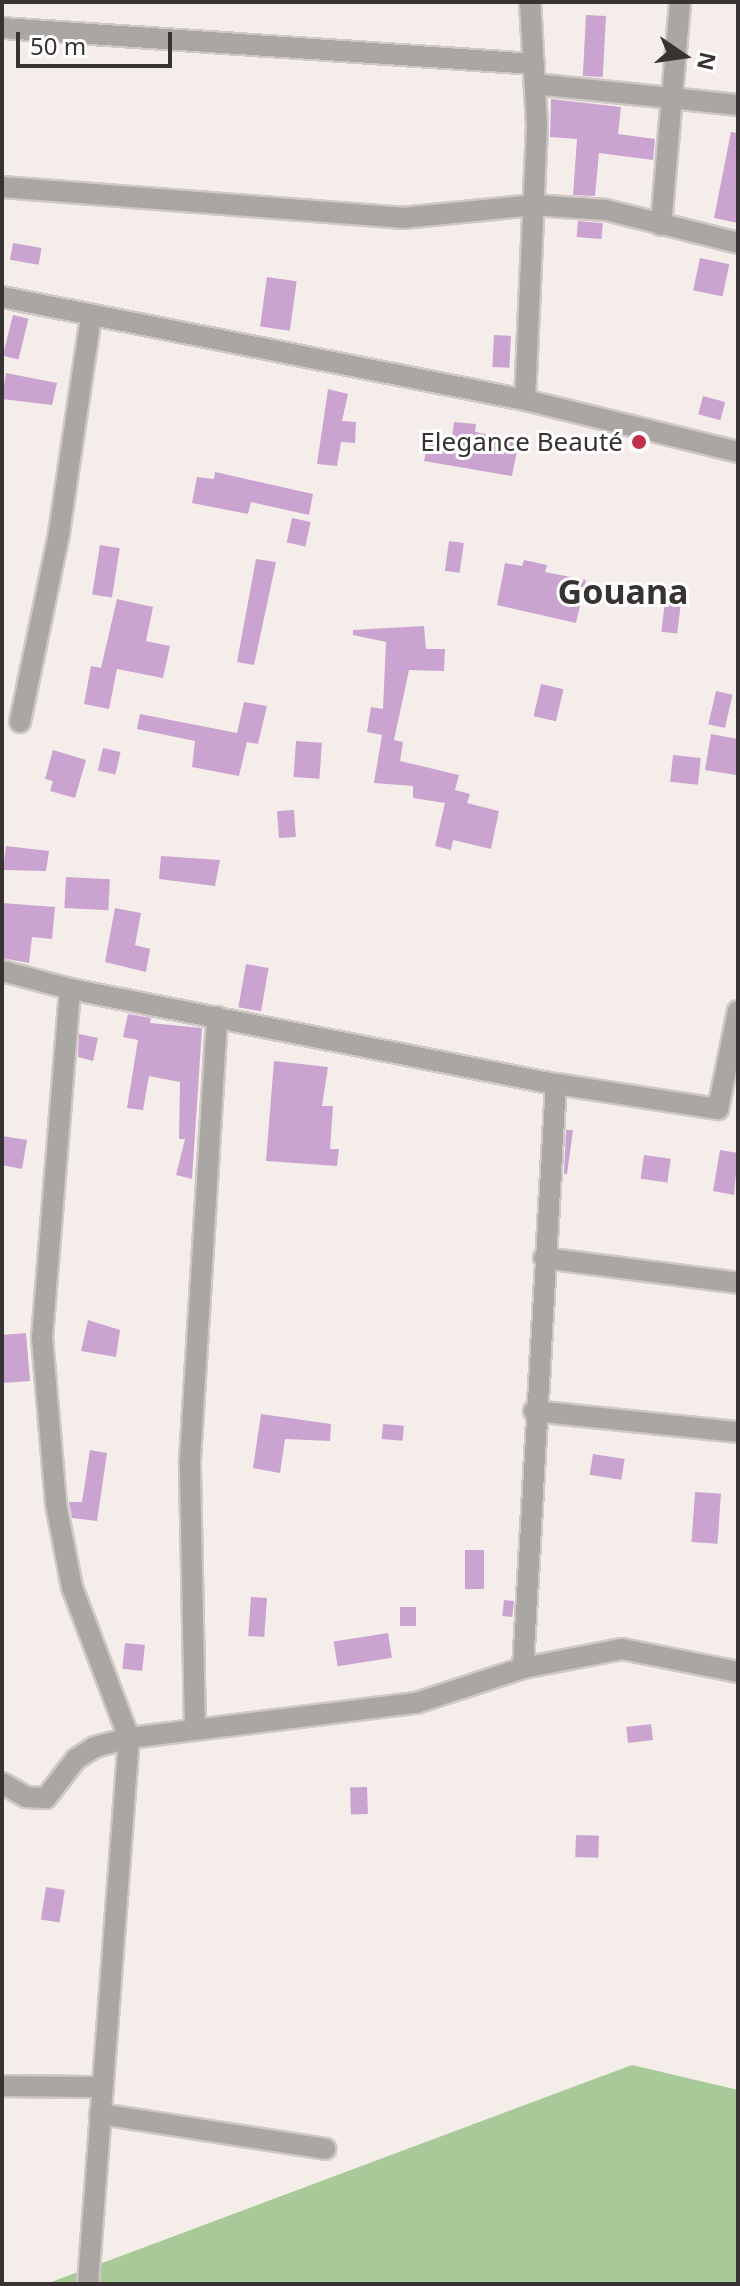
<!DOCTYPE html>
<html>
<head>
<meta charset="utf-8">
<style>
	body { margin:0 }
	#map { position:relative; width:740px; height:2286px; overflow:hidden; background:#f5edea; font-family:"Noto Sans",sans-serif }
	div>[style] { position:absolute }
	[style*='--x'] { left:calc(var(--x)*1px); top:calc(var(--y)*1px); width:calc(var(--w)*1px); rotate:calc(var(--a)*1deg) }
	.forest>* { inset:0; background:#a8c998 }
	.building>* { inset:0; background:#cba3d0; transform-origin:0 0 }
	.roads { filter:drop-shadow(2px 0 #cfc8c5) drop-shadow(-2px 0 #cfc8c5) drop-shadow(0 2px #cfc8c5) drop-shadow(0 -2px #cfc8c5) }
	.minor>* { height:20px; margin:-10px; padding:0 10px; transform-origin:10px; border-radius:10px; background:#a9a6a4 }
	.tertiary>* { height:20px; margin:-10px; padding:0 10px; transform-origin:10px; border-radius:10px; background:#a9a6a4 }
	.dots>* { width:22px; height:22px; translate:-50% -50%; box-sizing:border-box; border:4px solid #fff; border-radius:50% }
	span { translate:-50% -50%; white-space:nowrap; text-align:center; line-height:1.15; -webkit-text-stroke:6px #fff; paint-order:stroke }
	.poi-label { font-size:26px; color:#363332 }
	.right { translate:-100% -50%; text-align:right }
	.district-label { font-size:34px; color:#363332; font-weight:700 }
	.frame { position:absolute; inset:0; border:4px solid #363332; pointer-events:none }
	.north { position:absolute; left:644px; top:16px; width:80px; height:80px; -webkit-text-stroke:6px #fff; paint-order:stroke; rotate:103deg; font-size:22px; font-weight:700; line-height:32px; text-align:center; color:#363332 }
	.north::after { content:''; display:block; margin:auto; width:28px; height:36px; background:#363332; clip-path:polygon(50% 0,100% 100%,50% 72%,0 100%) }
	.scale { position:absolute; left:16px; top:32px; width:156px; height:36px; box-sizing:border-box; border:4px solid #363332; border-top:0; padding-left:10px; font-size:24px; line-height:28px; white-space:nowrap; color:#363332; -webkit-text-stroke:6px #fff; paint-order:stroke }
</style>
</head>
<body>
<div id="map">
	<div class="forest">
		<i style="clip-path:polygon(632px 2065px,738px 2090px,738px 2284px,46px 2284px)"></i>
	</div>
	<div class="building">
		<i style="left:586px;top:15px;width:20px;height:61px;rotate:3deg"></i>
		<i style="clip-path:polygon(551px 99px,621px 107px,618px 134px,655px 139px,653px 160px,599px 153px,595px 196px,573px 195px,577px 139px,550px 137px)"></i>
		<i style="clip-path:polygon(731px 132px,738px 133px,738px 223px,714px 218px)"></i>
		<i style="left:578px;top:221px;width:25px;height:16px;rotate:5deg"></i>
		<i style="left:13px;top:243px;width:29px;height:17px;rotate:10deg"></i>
		<i style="left:700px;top:258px;width:30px;height:33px;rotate:12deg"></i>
		<i style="left:267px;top:277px;width:30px;height:50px;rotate:8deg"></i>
		<i style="left:13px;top:315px;width:16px;height:42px;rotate:14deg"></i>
		<i style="left:494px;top:335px;width:17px;height:32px;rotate:3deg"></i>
		<i style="clip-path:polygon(6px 373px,57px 383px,52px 405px,2px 399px)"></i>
		<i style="clip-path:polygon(328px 389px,348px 394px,342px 421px,356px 422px,355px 443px,341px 442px,337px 466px,317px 464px)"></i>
		<i style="left:703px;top:396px;width:23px;height:19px;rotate:15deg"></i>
		<i style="clip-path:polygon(454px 422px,476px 424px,475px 432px,519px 440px,512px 476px,424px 461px,428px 442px,451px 447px)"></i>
		<i style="clip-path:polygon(215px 472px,313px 494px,309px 515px,251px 502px,248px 514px,192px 503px,197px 477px,214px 479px)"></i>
		<i style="left:292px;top:518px;width:19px;height:25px;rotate:12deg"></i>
		<i style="left:449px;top:541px;width:15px;height:30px;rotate:8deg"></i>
		<i style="left:100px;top:545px;width:20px;height:50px;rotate:9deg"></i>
		<i style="clip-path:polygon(256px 559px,276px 562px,254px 665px,237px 662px)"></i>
		<i style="clip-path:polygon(524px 560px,547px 565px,545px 572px,586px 580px,576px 623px,497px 605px,505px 563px,522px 566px)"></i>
		<i style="left:667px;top:585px;width:16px;height:47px;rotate:7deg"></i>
		<i style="clip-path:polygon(117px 599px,153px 607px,146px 641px,170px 646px,163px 678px,117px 669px,109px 709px,84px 704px,91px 666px,101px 668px)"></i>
		<i style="clip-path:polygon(424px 626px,426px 649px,445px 649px,444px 671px,409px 670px,394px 740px,403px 742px,400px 761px,459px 775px,455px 790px,470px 794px,467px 803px,499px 811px,491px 849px,453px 840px,451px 850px,435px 846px,445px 803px,413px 798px,413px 786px,374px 783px,382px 735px,367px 732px,371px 707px,383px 709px,386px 642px,353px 635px,353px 630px)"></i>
		<i style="left:541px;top:684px;width:23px;height:33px;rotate:13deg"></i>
		<i style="left:716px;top:691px;width:17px;height:34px;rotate:13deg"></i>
		<i style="clip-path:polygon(244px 702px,267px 706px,258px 744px,247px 742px,239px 776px,192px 767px,195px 741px,137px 729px,140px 714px,237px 733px)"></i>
		<i style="clip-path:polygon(711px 734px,738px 739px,736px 775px,705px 770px)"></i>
		<i style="left:296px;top:741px;width:26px;height:36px;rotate:4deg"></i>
		<i style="left:103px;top:748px;width:18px;height:23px;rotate:13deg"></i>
		<i style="clip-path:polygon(53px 750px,86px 760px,75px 798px,50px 791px,53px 781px,45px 779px)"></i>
		<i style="left:673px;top:755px;width:28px;height:27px;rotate:6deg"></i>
		<i style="left:294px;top:810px;width:27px;height:17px;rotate:86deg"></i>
		<i style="clip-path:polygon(6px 846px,49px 851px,46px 871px,3px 870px)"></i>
		<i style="clip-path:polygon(161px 856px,220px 860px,215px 886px,159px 879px)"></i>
		<i style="left:66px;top:877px;width:44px;height:31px;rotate:3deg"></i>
		<i style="clip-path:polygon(2px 903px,55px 907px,52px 939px,32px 937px,29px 963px,2px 958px)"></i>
		<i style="clip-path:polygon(115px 908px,141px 913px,135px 945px,150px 949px,146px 972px,105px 962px)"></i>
		<i style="left:246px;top:964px;width:23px;height:44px;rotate:10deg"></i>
		<i style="clip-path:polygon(128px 1014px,151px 1018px,150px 1023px,202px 1028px,192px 1179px,176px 1175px,185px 1139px,179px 1139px,180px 1082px,149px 1076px,143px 1110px,127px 1108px,138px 1040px,123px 1037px)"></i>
		<i style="clip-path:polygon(79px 1034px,98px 1038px,93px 1061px,78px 1057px)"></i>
		<i style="clip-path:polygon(274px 1061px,328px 1067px,322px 1106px,333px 1106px,330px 1149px,339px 1149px,337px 1166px,266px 1161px)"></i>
		<i style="clip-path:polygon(566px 1130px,573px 1130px,567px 1174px,564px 1174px)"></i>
		<i style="clip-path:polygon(2px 1136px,27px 1140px,22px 1169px,2px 1165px)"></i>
		<i style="clip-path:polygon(720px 1150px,738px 1153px,734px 1195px,713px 1191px)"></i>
		<i style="left:644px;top:1155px;width:27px;height:24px;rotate:8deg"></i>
		<i style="clip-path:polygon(88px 1320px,120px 1330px,116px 1357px,81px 1351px)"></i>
		<i style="clip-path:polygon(26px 1333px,30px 1381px,2px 1383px,2px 1335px)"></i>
		<i style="clip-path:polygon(261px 1414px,331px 1424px,330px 1441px,285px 1439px,280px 1473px,253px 1468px)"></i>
		<i style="left:383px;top:1424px;width:21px;height:15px;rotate:5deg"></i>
		<i style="clip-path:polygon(90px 1450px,107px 1453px,97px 1521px,72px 1518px,69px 1502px,82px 1502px)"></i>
		<i style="left:593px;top:1454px;width:32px;height:21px;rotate:9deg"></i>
		<i style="left:695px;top:1492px;width:26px;height:50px;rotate:4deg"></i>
		<i style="left:465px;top:1550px;width:19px;height:39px"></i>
		<i style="left:251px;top:1597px;width:16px;height:39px;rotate:4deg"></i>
		<i style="left:504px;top:1600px;width:10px;height:16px;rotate:6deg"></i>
		<i style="left:400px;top:1607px;width:16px;height:19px"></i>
		<i style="left:388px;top:1633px;width:25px;height:55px;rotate:81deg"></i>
		<i style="left:125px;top:1643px;width:20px;height:26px;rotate:6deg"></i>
		<i style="left:651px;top:1724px;width:16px;height:25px;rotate:83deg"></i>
		<i style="left:367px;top:1787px;width:27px;height:17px;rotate:88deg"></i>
		<i style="left:576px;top:1835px;width:23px;height:22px;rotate:2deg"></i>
		<i style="left:46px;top:1887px;width:19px;height:33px;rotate:9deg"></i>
	</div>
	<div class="roads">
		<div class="minor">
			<i style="--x:2;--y:28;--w:533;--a:3.87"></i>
			<i style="--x:535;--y:84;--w:204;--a:5.9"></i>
			<i style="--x:2;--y:187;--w:401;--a:4.4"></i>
			<i style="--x:402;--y:218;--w:133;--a:-5.6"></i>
			<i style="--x:534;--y:205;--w:72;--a:4"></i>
			<i style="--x:606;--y:210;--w:136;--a:14"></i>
			<i style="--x:661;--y:225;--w:224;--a:-85.1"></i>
			<i style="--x:525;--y:400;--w:274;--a:-87.5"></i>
			<i style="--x:537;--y:126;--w:124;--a:-93.2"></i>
			<i style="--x:20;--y:722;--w:193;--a:-78.3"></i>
			<i style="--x:59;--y:533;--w:219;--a:-81.6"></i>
			<i style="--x:2;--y:971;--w:70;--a:14.8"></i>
			<i style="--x:544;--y:1258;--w:196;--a:7.3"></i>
			<i style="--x:534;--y:1411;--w:205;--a:5.9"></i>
			<i style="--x:523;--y:1668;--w:585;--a:-86.77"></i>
			<i style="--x:195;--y:1729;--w:269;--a:-91.1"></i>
			<i style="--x:190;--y:1460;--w:444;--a:-86.5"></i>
			<i style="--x:2;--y:1783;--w:28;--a:30"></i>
			<i style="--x:26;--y:1797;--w:20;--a:3"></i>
			<i style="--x:46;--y:1798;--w:49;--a:-52.4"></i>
			<i style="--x:76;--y:1759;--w:22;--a:-32"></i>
			<i style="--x:95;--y:1747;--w:35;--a:-15"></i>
			<i style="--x:129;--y:1738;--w:289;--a:-7"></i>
			<i style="--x:416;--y:1703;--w:113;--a:-18.1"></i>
			<i style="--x:523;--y:1668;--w:101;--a:-10.9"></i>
			<i style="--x:622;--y:1649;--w:118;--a:11.2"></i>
			<i style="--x:2;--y:2086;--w:100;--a:0.6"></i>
			<i style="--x:100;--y:2114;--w:228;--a:8.8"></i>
			<i style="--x:88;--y:2284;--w:548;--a:-85.71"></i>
			<i style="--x:129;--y:1738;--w:161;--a:-110.7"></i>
			<i style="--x:72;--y:1587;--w:85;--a:-100.9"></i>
			<i style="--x:56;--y:1504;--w:167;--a:-94.8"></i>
			<i style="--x:42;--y:1338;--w:350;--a:-85.4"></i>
			<i style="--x:70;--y:989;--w:495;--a:11.1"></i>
			<i style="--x:556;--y:1084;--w:164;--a:8.8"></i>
			<i style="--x:718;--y:1109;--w:100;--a:-78.5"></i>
		</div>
		<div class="tertiary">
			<i style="--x:2;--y:297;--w:533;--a:11.14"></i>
			<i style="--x:525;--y:400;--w:219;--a:13.7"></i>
		</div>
	</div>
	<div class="dots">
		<i style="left:639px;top:442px;background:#c1304b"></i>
	</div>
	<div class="poi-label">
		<span class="right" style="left:623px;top:442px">Elegance Beauté</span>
	</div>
	<div class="district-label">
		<span style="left:623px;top:592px">Gouana</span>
	</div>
	<div class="frame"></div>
	<div class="north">N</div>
	<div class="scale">50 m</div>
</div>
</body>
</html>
